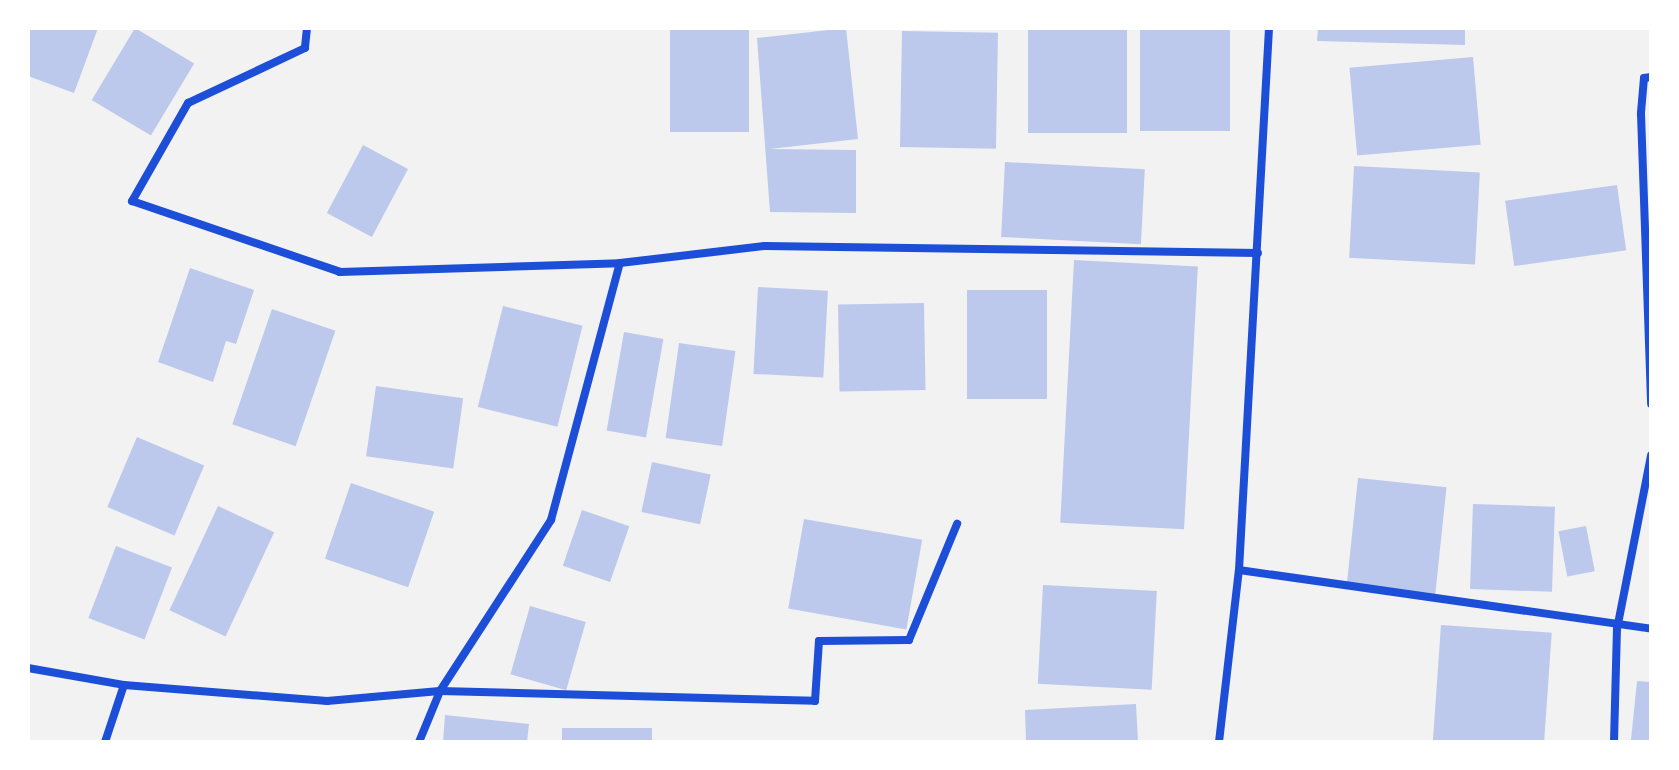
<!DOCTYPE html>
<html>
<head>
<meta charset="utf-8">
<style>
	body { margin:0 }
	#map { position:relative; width:1679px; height:770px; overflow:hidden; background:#f2f2f2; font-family:Georgia,serif }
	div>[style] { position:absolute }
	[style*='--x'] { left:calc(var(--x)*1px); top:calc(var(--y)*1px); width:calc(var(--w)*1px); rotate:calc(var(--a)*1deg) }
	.building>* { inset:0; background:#bdc9ec; transform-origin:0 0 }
	.minor>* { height:8px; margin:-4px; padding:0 4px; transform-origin:4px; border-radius:4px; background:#1d4ed8 }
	span { translate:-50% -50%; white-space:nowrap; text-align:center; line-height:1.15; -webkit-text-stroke:8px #fff; paint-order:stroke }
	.frame { position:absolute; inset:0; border:30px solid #fff; pointer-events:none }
</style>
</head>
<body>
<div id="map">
	<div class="building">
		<i style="clip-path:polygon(28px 28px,98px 28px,74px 93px,28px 76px)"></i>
		<i style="left:135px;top:28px;width:69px;height:84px;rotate:31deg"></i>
		<i style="left:670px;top:28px;width:79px;height:104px"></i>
		<i style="clip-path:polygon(846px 28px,858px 139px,770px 149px,856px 150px,856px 213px,770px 212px,757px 38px)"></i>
		<i style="left:1028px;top:28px;width:99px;height:105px"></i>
		<i style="left:1140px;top:28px;width:90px;height:103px"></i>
		<i style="clip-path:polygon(1318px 28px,1465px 28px,1465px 45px,1317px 41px)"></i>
		<i style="left:902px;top:31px;width:96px;height:116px;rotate:1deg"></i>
		<i style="left:1473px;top:57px;width:88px;height:124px;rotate:85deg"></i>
		<i style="left:363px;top:145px;width:51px;height:77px;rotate:28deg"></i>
		<i style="left:1005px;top:162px;width:140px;height:75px;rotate:3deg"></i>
		<i style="left:1354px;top:166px;width:126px;height:92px;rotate:3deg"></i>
		<i style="left:1617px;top:185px;width:66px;height:113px;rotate:82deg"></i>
		<i style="left:1074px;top:260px;width:124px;height:263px;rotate:3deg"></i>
		<i style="clip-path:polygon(190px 268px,254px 290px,236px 344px,226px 341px,213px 382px,158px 362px)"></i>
		<i style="left:758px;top:287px;width:70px;height:87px;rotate:3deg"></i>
		<i style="left:967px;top:290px;width:80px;height:109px"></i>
		<i style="left:924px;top:303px;width:87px;height:86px;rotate:89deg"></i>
		<i style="left:503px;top:306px;width:82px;height:104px;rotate:14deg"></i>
		<i style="left:272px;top:309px;width:67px;height:122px;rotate:19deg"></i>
		<i style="left:624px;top:332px;width:40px;height:100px;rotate:10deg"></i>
		<i style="left:679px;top:343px;width:57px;height:96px;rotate:8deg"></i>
		<i style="left:376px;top:386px;width:88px;height:71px;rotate:8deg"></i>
		<i style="left:137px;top:437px;width:73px;height:76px;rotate:23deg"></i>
		<i style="left:652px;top:462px;width:60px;height:51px;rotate:12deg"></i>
		<i style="left:1358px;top:478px;width:89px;height:109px;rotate:6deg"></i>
		<i style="left:351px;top:483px;width:88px;height:80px;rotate:19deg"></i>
		<i style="left:1473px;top:504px;width:82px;height:85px;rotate:2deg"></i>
		<i style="left:218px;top:506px;width:62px;height:115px;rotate:25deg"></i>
		<i style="left:582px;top:510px;width:50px;height:59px;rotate:19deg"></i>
		<i style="left:804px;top:519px;width:120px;height:91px;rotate:10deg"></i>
		<i style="left:1586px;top:526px;width:46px;height:28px;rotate:79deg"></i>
		<i style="left:116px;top:546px;width:60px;height:77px;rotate:21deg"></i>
		<i style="left:1043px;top:585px;width:114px;height:99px;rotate:3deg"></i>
		<i style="left:530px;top:606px;width:58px;height:71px;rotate:16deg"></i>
		<i style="left:1441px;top:625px;width:111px;height:117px;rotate:4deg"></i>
		<i style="clip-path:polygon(1637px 681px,1651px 682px,1651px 742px,1631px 740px)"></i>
		<i style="clip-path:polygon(1136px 704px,1138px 742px,1026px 742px,1025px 710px)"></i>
		<i style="clip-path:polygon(445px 715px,529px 724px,527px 742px,443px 742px)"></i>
		<i style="left:562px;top:728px;width:90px;height:14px"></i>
	</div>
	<div class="minor">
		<i style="--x:307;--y:28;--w:20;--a:96"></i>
		<i style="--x:305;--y:48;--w:129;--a:154.8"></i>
		<i style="--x:188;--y:103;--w:113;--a:119.7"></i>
		<i style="--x:132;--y:201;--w:220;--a:18.8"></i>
		<i style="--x:340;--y:272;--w:280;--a:-1.8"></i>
		<i style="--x:620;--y:263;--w:146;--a:-6.7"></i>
		<i style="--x:765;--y:246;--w:493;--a:0.8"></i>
		<i style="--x:1651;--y:77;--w:7;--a:172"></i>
		<i style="--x:1644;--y:78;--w:36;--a:95"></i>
		<i style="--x:1641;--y:114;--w:290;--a:88"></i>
		<i style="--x:1239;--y:570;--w:416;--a:8.1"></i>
		<i style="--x:28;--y:668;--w:97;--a:10"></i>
		<i style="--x:124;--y:685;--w:204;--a:4.5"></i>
		<i style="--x:327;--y:701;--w:113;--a:-5.1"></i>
		<i style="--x:440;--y:691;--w:375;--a:1.5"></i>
		<i style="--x:815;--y:701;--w:60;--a:-86.2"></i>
		<i style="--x:819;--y:641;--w:90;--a:-0.6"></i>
		<i style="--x:909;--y:640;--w:126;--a:-67.5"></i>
		<i style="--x:105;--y:742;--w:60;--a:-71.6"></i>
		<i style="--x:419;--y:742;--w:55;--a:-67.6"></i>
		<i style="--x:440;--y:691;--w:204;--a:-57"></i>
		<i style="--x:551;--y:520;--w:266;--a:-75"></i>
		<i style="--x:1219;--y:742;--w:173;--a:-83.4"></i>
		<i style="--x:1239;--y:570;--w:543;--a:-86.83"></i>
		<i style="--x:1614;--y:742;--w:113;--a:-88.5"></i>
		<i style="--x:1617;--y:629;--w:177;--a:-78.9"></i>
	</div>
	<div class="frame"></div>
</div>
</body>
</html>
